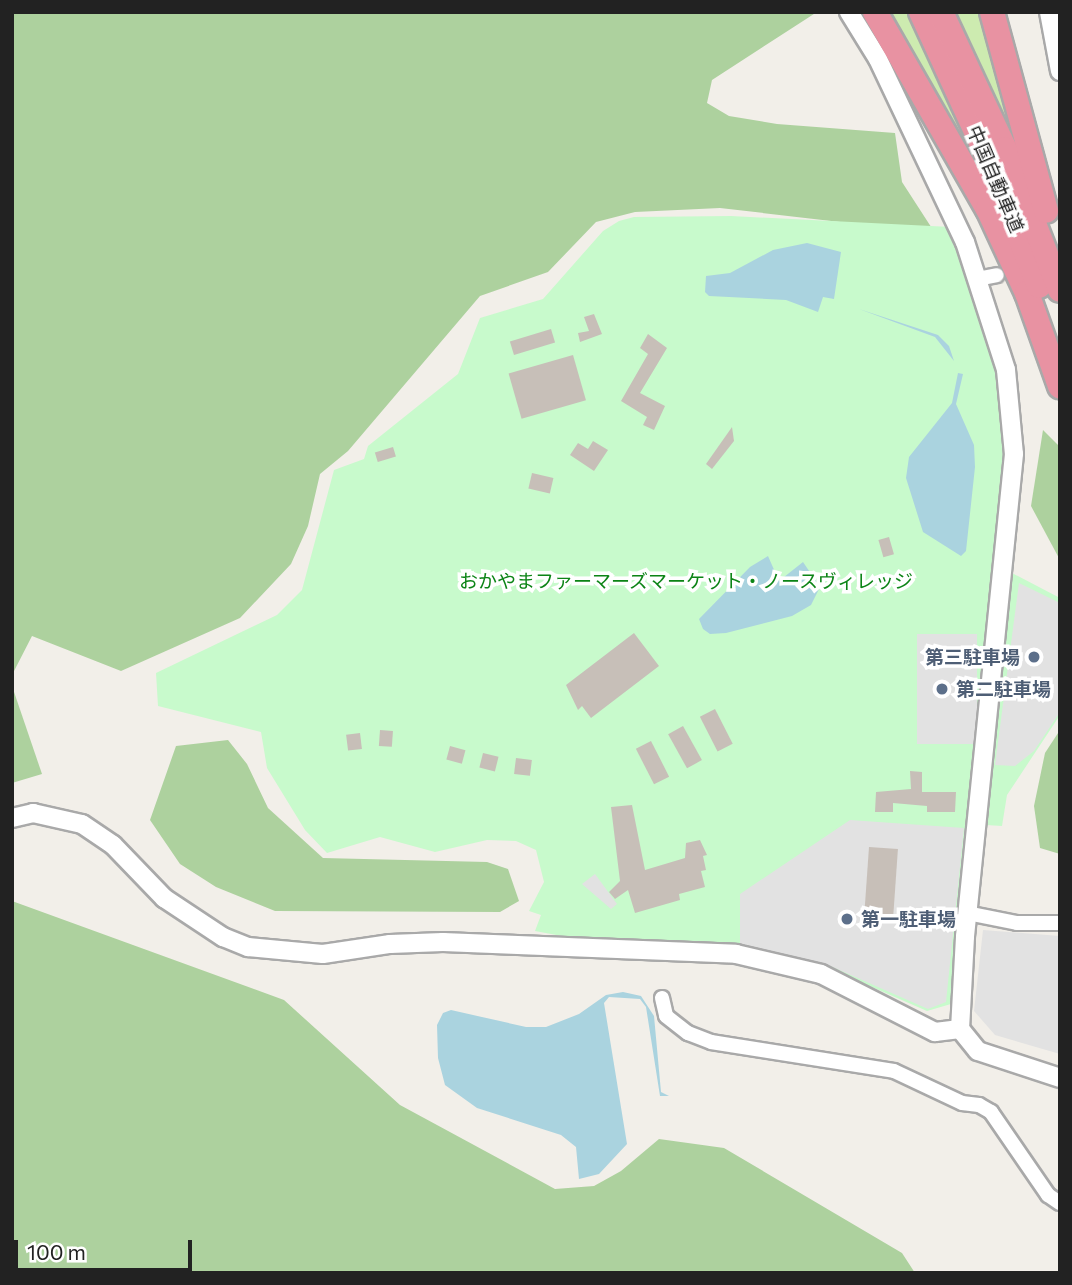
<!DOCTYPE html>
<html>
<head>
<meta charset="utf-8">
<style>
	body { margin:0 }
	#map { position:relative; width:1072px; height:1285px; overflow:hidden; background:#f2efe9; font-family:Commissioner,"Noto Sans JP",sans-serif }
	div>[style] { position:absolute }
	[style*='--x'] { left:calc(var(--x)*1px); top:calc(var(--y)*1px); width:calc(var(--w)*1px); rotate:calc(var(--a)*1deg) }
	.grass>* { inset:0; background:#cdebb0 }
	.forest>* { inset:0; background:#add19e }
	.park>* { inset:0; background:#c8facc }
	.parking>* { inset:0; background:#e2e2e2; transform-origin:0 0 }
	.water>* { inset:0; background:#aad3df }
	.building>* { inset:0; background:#c7bfb8; transform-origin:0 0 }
	.roads { filter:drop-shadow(2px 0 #a9a9a9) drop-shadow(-2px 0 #a9a9a9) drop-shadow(0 2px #a9a9a9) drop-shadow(0 -2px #a9a9a9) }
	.minor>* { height:14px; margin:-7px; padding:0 7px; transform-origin:7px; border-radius:7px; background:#fff }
	.tertiary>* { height:18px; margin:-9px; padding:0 9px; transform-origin:9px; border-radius:9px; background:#fff }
	.motorway>* { height:24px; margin:-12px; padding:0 12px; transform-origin:12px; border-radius:12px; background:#e892a2 }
	.dots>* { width:19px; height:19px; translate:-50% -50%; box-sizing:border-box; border:4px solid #fff; border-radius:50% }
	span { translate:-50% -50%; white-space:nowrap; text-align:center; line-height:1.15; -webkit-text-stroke:7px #fff; paint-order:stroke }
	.street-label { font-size:19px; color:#222 }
	.park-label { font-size:19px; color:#0c8416 }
	.service-label { font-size:19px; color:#4e5e75; font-weight:700 }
	.right { translate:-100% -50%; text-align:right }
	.left { translate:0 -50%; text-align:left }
	.frame { position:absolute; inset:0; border:14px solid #222; pointer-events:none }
	.scale { position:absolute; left:14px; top:1240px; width:178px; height:32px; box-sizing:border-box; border:4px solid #222; border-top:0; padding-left:9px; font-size:21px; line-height:24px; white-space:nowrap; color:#222; -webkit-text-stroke:5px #fff; paint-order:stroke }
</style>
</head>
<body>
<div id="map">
	<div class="grass">
		<i style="clip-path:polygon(881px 12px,912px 12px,1005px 218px)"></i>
		<i style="clip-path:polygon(950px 12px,984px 12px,1029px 173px)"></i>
	</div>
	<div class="forest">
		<i style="clip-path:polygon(12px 12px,817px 12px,712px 80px,707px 103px,729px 116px,777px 124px,895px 133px,902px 182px,935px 233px,720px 208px,635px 212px,596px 222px,548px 272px,480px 296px,348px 451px,320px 474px,308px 526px,291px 564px,240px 618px,121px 671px,32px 636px,12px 675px)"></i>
		<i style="clip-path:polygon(1043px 430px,1060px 447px,1060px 560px,1031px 506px)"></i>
		<i style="clip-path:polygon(12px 686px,42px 774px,12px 783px)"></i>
		<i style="clip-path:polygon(1060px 730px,1060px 854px,1040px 848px,1034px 806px,1045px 753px)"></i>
		<i style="clip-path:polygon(228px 740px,247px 764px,268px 808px,323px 858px,487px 862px,508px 869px,519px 901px,500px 912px,275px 911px,216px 887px,180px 864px,150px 820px,176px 746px)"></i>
		<i style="clip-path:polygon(12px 901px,284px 1000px,400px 1105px,555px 1189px,594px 1186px,621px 1171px,659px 1139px,724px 1148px,902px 1253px,915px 1273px,12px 1273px)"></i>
	</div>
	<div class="park">
		<i style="clip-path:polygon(731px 216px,951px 227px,997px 363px,1007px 441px,951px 1004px,927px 1011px,826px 967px,741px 948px,567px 937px,535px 931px,541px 915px,529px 911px,544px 882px,536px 850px,516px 841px,487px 840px,435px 852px,380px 837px,327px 853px,305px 830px,267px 768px,261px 732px,158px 706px,156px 673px,277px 615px,302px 590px,334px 470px,364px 459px,368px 446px,458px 374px,480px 318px,543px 299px,603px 231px,619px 221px,634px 217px)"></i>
		<i style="clip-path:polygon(1012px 573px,1060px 598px,1060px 715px,1007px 795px,1002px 826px,986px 825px)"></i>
	</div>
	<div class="parking">
		<i style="clip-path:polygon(1019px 583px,1060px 603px,1060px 712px,1034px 751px,1015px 766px,995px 765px)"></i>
		<i style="left:917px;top:634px;width:60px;height:110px"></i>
		<i style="clip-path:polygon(850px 820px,964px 828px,946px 1002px,928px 1009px,828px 965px,740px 944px,740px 894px)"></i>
		<i style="clip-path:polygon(595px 874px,617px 904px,611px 909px,582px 884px)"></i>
		<i style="clip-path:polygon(983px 930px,1060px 936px,1060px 1054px,995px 1035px,974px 1011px)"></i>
	</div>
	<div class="water">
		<i style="clip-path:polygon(807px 243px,841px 252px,834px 299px,823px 297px,818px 312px,786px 300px,709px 296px,705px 292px,706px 276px,730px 273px,773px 250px)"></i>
		<i style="clip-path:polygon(859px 309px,938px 335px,949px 346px,954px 361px,935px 337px)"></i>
		<i style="clip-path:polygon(958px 373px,963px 374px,956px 404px,974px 445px,975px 467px,966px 551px,961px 556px,923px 532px,906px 478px,909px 457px,952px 403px)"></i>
		<i style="clip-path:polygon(768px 556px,779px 581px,803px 562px,820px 587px,811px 605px,792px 616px,726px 633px,710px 634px,703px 629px,699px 619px,750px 567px)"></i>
		<i style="clip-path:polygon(623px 992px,641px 996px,654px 1016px,661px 1092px,669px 1096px,660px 1096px,646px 1007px,640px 999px,609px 997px,604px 1003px,627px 1144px,599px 1174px,579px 1179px,576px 1147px,561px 1135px,477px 1108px,445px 1085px,438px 1058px,437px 1025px,443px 1013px,451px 1010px,526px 1027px,546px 1027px,579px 1014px,606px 995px)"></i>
	</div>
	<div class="building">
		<i style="clip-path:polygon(594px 314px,602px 334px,580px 342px,578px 333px,589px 331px,584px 317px)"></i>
		<i style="left:551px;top:329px;width:14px;height:43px;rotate:73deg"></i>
		<i style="clip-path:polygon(648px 334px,667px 348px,640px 393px,665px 406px,654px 430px,643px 425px,647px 417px,621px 401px,648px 354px,640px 348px)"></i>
		<i style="left:573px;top:355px;width:47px;height:67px;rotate:74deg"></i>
		<i style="clip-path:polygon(732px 427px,734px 441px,712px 469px,706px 464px)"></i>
		<i style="clip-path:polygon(593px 441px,608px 450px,594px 471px,570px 455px,578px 443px,588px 449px)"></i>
		<i style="left:393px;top:447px;width:10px;height:19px;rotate:73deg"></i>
		<i style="left:532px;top:473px;width:22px;height:16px;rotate:13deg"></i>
		<i style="left:889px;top:537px;width:18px;height:11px;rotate:74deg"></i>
		<i style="clip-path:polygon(634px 633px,659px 666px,591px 718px,582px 706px,578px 710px,566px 685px)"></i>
		<i style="left:715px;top:709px;width:39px;height:17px;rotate:63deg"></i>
		<i style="left:683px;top:726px;width:39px;height:17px;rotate:61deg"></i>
		<i style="left:380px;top:730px;width:13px;height:16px;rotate:4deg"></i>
		<i style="left:360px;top:733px;width:16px;height:14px;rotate:83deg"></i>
		<i style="left:651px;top:741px;width:40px;height:17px;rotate:63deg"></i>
		<i style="left:450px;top:746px;width:16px;height:14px;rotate:15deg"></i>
		<i style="left:483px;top:753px;width:16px;height:15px;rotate:14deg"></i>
		<i style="left:516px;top:758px;width:16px;height:16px;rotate:7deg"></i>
		<i style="clip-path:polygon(910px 771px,922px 772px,922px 792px,956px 792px,955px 812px,927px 812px,927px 806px,893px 803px,893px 812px,875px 812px,876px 792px,911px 789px)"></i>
		<i style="clip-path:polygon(632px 805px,645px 870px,685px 858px,686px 843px,700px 840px,707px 855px,703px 856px,706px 870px,701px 871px,705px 887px,679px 894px,680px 900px,635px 913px,628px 890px,615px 899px,609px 892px,620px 881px,611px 807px)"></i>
		<i style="left:869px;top:847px;width:29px;height:73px;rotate:4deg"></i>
	</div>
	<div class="roads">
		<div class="minor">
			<i style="--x:977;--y:279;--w:20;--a:-11"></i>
			<i style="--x:967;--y:913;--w:51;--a:11.3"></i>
			<i style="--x:1017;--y:923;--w:43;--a:0"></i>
			<i style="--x:662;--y:998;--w:18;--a:77"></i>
			<i style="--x:666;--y:1016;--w:28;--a:38"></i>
			<i style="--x:688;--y:1033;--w:25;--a:21"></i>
			<i style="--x:711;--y:1042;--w:185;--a:9"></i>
			<i style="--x:894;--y:1071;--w:75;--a:25.2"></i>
			<i style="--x:962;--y:1103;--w:17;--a:7"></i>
			<i style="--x:979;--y:1105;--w:14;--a:30"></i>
			<i style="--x:991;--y:1112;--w:101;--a:55.5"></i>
			<i style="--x:1048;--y:1195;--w:14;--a:34"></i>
		</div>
		<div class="tertiary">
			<i style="--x:849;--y:12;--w:55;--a:58.3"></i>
			<i style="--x:878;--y:59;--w:203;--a:64.6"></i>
			<i style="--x:965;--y:242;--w:134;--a:72.2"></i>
			<i style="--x:1006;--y:370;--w:84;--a:84.6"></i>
			<i style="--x:1014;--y:454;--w:485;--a:95.8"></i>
			<i style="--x:965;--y:937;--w:92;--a:93.1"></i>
			<i style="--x:960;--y:1029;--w:28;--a:51"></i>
			<i style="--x:978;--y:1051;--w:86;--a:18.2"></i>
			<i style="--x:1049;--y:12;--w:60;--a:79.4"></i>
			<i style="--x:12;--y:818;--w:22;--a:-13"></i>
			<i style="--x:33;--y:813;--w:50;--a:12.7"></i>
			<i style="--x:82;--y:824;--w:37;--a:34"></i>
			<i style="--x:113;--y:845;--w:74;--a:46.1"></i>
			<i style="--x:164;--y:898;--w:71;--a:33.5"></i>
			<i style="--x:223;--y:937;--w:27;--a:22"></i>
			<i style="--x:248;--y:947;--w:75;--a:5.3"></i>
			<i style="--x:323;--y:954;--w:68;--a:-8.5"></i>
			<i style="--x:390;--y:944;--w:53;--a:-2.2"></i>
			<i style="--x:443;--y:942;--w:293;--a:2.3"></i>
			<i style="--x:736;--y:954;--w:87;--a:13.2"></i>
			<i style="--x:821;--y:974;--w:128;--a:27"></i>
			<i style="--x:935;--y:1032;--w:25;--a:-7"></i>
		</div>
		<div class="motorway">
			<i style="--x:875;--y:12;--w:227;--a:60.2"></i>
			<i style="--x:988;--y:209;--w:93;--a:65.1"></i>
			<i style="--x:1027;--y:293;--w:99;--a:70.5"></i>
			<i style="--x:921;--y:12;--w:167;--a:65.3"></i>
			<i style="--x:991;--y:164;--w:131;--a:68.5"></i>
			<i style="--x:941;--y:12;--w:151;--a:65"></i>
			<i style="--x:1005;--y:149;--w:151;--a:68.7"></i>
			<i style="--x:992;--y:12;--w:206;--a:74.8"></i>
		</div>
	</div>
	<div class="dots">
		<i style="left:1034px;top:657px;background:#5c6f8a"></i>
		<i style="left:942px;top:689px;background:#5c6f8a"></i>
		<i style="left:847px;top:919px;background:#5c6f8a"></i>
	</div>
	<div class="street-label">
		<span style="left:996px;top:179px;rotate:67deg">中国自動車道</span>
	</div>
	<div class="park-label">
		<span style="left:686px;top:581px">おかやまファーマーズマーケット・ノースヴィレッジ</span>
	</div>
	<div class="service-label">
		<span class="right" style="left:1020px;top:657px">第三駐車場</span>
		<span class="left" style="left:956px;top:689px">第二駐車場</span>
		<span class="left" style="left:861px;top:919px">第一駐車場</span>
	</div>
	<div class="frame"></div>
	<div class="scale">100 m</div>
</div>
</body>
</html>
